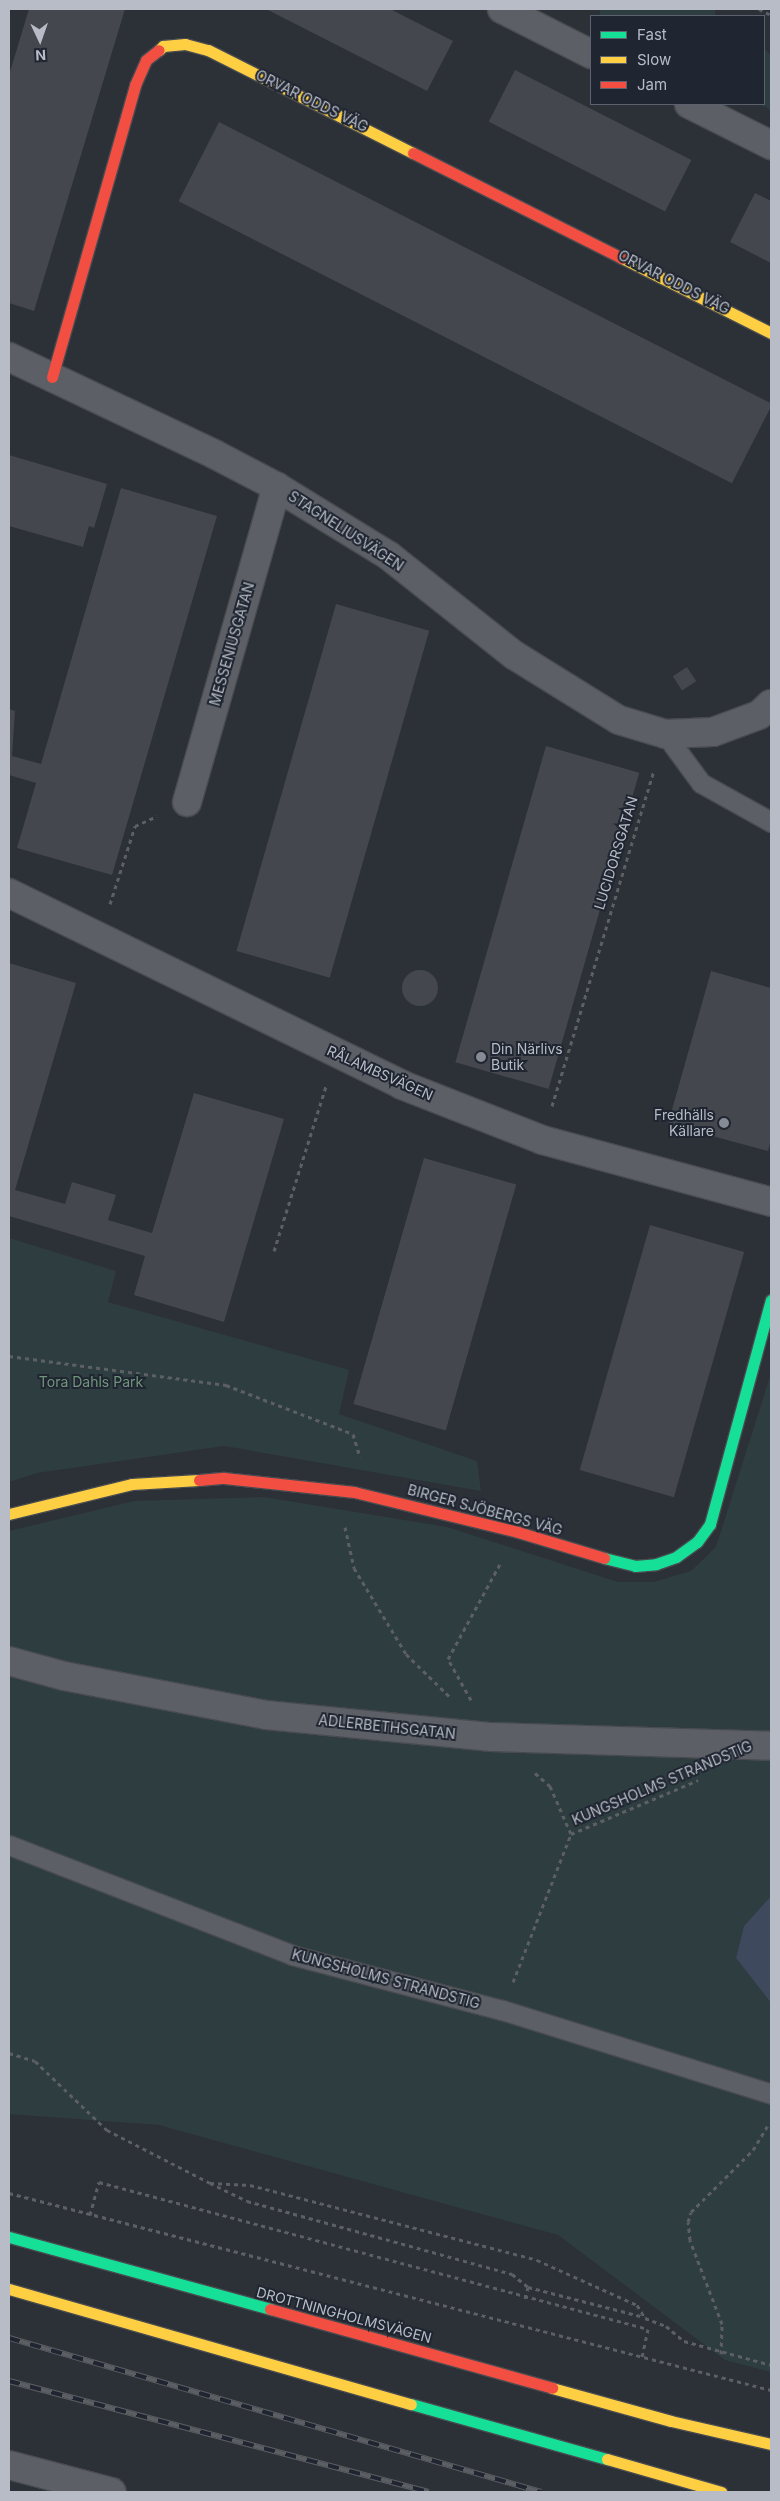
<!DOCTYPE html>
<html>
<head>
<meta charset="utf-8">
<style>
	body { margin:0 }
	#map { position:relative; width:780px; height:2501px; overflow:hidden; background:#2c3037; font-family:Inter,sans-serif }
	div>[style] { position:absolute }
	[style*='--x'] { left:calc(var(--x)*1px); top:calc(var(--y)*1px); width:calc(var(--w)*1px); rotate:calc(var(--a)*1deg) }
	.green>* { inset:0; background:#2e3d40; transform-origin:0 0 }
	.water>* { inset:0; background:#3e495e }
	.building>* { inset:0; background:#44474d; transform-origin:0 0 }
	.round { border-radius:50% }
	.path>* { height:3px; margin-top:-1.5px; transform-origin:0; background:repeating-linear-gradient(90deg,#5c5f64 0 4px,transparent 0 8px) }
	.roads { filter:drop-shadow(1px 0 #484b50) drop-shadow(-1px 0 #484b50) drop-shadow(0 1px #484b50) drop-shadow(0 -1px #484b50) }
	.lane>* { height:19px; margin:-9.5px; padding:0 9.5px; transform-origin:9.5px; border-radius:9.5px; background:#5c5f65 }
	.street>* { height:28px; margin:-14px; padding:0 14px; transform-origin:14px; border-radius:14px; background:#5c5f65 }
	.fast>* { height:11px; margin:-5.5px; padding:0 5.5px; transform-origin:5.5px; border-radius:5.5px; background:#16e098 }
	.slow>* { height:11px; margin:-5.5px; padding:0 5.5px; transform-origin:5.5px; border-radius:5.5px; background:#ffcf43 }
	.jam>* { height:11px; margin:-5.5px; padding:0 5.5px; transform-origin:5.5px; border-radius:5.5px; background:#f24e42 }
	.rail>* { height:5.5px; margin-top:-2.75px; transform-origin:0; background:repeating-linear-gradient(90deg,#202631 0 11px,#5b5e63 0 22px); box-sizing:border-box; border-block:1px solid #5b5e63 }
	.dots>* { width:14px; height:14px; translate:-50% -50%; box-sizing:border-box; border:2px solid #202631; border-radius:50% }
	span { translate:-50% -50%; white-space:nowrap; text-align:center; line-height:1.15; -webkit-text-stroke:4px #202631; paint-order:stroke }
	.street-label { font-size:14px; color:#b7bcc7 }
	.poi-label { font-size:14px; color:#b7bcc7 }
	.left { translate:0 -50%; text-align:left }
	.right { translate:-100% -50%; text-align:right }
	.park-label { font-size:14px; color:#71957c }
	.frame { position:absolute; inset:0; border:10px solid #b7bcc7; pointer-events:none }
	.legend { position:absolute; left:590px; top:15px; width:175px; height:90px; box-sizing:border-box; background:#202631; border:1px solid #5c626d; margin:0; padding:6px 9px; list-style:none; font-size:15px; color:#b7bcc7 }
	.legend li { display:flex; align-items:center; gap:10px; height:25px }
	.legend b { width:25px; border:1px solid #5c626d }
	.north { position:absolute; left:15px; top:15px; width:50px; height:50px; -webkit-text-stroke:4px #202631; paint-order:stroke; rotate:177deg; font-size:14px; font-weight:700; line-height:20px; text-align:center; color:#b7bcc7 }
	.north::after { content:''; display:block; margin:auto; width:18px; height:22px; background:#b7bcc7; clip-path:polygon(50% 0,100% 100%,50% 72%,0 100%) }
</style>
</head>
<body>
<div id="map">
	<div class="green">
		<i style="left:600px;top:9px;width:115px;height:9px"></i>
		<i style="clip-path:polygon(764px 49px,771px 55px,771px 110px,760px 104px,764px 104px)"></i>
		<i style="clip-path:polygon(9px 1238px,116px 1271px,108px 1302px,349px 1370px,339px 1414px,477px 1461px,481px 1491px,224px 1446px,37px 1473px,9px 1482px)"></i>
		<i style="clip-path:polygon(771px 1373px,771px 1896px,744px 1926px,736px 1958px,771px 2003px,771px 2372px,725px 2360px,558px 2235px,159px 2125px,9px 2114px,9px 1531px,134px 1501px,264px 1497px,447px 1527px,618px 1582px,654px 1582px,691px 1571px,716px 1547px)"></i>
	</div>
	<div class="water">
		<i style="clip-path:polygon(771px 1896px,771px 2003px,736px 1958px,744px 1926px)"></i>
	</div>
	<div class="building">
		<i style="clip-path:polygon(29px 9px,125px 9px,34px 311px,9px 303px,9px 75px)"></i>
		<i style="clip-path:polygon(266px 9px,390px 9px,453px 41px,427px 91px)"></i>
		<i style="left:515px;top:70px;width:198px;height:58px;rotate:27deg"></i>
		<i style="left:219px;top:122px;width:621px;height:89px;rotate:27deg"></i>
		<i style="clip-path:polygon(755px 193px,771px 201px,771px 263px,730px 242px)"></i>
		<i style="clip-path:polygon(9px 455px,107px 484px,94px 528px,89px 526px,83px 547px,9px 526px)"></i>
		<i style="clip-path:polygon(121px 488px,217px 516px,112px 875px,17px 848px,36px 783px,9px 775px,9px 709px,15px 711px,12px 756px,41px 764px)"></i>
		<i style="left:336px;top:604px;width:97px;height:361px;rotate:16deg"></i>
		<i style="left:687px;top:667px;width:17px;height:17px;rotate:57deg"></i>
		<i style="left:546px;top:746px;width:97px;height:329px;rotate:16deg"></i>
		<i style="clip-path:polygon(9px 963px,76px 983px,15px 1190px,65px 1204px,72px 1182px,116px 1195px,108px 1220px,152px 1233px,194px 1093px,284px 1119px,224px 1322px,134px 1295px,145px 1256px,9px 1216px)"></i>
		<i class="round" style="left:402px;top:970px;width:36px;height:36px"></i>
		<i style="clip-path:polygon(711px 971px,771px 988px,771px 1140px,768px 1151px,668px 1124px)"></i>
		<i style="left:424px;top:1158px;width:96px;height:256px;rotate:16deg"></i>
		<i style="left:650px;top:1225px;width:98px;height:255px;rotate:16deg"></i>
	</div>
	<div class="path">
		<i style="--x:759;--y:9;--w:13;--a:27"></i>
		<i style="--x:110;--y:904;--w:82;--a:-72.2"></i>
		<i style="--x:135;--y:826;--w:24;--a:-24"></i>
		<i style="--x:552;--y:1106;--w:351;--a:-73.1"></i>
		<i style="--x:274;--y:1251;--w:173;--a:-72.5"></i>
		<i style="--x:9;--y:1356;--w:219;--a:7.6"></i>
		<i style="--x:226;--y:1385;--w:136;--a:21.1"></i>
		<i style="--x:353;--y:1434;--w:24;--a:73"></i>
		<i style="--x:345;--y:1527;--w:42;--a:77.6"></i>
		<i style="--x:354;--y:1568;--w:100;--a:58.8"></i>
		<i style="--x:406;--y:1654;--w:62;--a:44.3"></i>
		<i style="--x:471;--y:1700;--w:47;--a:-119.3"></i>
		<i style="--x:448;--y:1659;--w:108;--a:-61.3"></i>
		<i style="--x:535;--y:1773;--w:20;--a:41"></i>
		<i style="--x:550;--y:1786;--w:52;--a:66.4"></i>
		<i style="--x:513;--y:1982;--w:159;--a:-68.6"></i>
		<i style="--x:571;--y:1834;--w:138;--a:-23"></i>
		<i style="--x:9;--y:2053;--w:27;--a:17"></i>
		<i style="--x:35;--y:2061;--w:100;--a:43.8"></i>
		<i style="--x:107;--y:2130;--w:116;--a:27.2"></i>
		<i style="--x:210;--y:2183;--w:41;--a:25.9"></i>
		<i style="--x:247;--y:2201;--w:275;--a:15.4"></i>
		<i style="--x:512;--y:2274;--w:21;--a:39"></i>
		<i style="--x:528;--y:2287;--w:12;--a:104"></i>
		<i style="--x:210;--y:2183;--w:40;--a:2.9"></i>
		<i style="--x:250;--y:2185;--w:297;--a:14.6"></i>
		<i style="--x:537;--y:2260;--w:110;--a:24.2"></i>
		<i style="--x:637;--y:2305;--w:15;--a:58"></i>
		<i style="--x:645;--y:2318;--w:22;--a:21"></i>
		<i style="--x:666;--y:2326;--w:23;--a:40"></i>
		<i style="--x:684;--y:2341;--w:90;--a:15.4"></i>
		<i style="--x:9;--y:2193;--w:787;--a:14.5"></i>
		<i style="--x:90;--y:2215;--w:34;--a:-75"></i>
		<i style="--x:99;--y:2182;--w:568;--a:14.99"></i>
		<i style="--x:648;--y:2329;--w:30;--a:102"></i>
		<i style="--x:528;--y:2287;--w:120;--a:14.5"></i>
		<i style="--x:721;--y:2354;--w:30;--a:-88"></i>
		<i style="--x:722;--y:2324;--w:90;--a:-110.9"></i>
		<i style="--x:690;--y:2240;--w:18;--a:-96"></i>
		<i style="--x:688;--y:2222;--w:10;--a:-73"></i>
		<i style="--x:691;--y:2212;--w:88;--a:-45"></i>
		<i style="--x:753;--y:2150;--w:31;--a:-59"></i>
	</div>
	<div class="roads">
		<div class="lane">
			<i style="--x:665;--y:734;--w:61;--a:53.7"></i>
			<i style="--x:701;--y:783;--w:80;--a:29.1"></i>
			<i style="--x:9;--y:1845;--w:304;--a:21.2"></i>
			<i style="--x:292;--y:1955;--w:217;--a:14.7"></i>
			<i style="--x:502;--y:2010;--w:282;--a:17.3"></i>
		</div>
		<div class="street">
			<i style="--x:502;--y:9;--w:100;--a:26.8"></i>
			<i style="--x:689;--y:104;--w:92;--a:26.6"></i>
			<i style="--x:9;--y:357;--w:227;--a:25.3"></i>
			<i style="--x:214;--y:454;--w:71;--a:27.6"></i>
			<i style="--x:277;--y:487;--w:132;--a:31.6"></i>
			<i style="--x:389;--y:556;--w:159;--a:38.4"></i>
			<i style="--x:514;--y:655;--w:123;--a:31.8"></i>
			<i style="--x:619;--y:720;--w:48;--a:16.9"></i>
			<i style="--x:665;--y:734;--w:48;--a:-2.4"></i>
			<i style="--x:713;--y:732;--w:49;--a:-20.3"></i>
			<i style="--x:759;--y:715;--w:16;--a:-43"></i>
			<i style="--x:187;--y:802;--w:328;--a:-74.1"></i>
			<i style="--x:9;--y:893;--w:437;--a:26"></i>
			<i style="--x:402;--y:1085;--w:150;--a:21.4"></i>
			<i style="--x:542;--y:1140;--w:237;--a:15.1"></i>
			<i style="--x:9;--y:1661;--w:57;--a:15.3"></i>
			<i style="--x:64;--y:1676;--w:206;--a:10.9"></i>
			<i style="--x:266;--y:1715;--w:227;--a:5.6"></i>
			<i style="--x:492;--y:1737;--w:279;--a:1.8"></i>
			<i style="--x:9;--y:2465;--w:106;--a:14.8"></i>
		</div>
		<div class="fast">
			<i style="--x:604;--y:1558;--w:32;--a:14"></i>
			<i style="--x:635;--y:1566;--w:21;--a:-5"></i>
			<i style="--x:656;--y:1564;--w:21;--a:-19"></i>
			<i style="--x:676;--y:1557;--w:26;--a:-36"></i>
			<i style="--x:697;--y:1542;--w:22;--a:-54"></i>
			<i style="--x:710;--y:1524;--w:232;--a:-74.8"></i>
			<i style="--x:9;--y:2237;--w:271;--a:15.4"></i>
			<i style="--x:411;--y:2404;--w:204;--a:15.7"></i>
		</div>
		<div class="slow">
			<i style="--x:159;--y:50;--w:6;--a:-45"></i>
			<i style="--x:163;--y:46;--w:22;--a:-5"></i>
			<i style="--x:185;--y:44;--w:24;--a:15"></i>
			<i style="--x:208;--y:50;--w:229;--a:26.7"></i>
			<i style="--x:622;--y:258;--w:167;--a:26.7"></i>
			<i style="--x:9;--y:1514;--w:127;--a:-13.7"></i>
			<i style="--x:132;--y:1484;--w:67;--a:-3.4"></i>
			<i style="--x:9;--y:2289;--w:418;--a:16"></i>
			<i style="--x:552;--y:2388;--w:123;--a:15.5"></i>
			<i style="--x:671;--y:2421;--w:103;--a:13"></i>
			<i style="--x:607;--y:2459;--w:119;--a:16.1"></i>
		</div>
		<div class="jam">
			<i style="--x:413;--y:153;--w:234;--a:26.7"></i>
			<i style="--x:52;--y:377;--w:304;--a:-74.1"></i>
			<i style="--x:135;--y:85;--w:27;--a:-66"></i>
			<i style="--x:146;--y:60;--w:16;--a:-38"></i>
			<i style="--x:199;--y:1480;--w:25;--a:-5"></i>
			<i style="--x:224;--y:1478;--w:131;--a:6.1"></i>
			<i style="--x:354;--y:1492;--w:169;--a:13.7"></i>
			<i style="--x:518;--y:1532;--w:90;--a:16.8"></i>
			<i style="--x:270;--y:2309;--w:293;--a:15.6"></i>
		</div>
	</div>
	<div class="rail">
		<i style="--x:9;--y:2338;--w:554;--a:16.14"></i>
		<i style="--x:9;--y:2381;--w:434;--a:14.8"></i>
	</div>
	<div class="dots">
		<i style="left:481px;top:1057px;background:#868b95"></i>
		<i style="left:724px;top:1123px;background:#868b95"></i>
	</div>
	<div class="street-label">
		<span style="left:312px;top:101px;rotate:26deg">ORVAR ODDS VÄG</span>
		<span style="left:674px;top:282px;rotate:27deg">ORVAR ODDS VÄG</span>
		<span style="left:346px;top:531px;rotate:33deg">STAGNELIUSVÄGEN</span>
		<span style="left:232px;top:644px;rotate:-74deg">MESSENIUSGATAN</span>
		<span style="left:616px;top:853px;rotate:-73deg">LUCIDORSGATAN</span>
		<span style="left:380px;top:1073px;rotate:24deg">RÅLAMBSVÄGEN</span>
		<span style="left:485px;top:1510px;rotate:15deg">BIRGER SJÖBERGS VÄG</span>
		<span style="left:387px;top:1727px;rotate:6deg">ADLERBETHSGATAN</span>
		<span style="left:662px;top:1783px;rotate:-23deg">KUNGSHOLMS STRANDSTIG</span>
		<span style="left:386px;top:1979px;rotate:15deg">KUNGSHOLMS STRANDSTIG</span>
		<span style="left:344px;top:2315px;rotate:15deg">DROTTNINGHOLMSVÄGEN</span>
	</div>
	<div class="poi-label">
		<span class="left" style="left:491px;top:1057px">Din Närlivs<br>Butik</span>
		<span class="right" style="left:714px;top:1123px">Fredhälls<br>Källare</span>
	</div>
	<div class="park-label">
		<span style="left:91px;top:1382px">Tora Dahls Park</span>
	</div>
	<div class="frame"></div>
	<ul class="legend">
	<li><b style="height:6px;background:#16e098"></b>Fast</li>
	<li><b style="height:6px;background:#ffcf43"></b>Slow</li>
	<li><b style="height:6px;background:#f24e42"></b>Jam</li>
	</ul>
	<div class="north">N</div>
</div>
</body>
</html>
